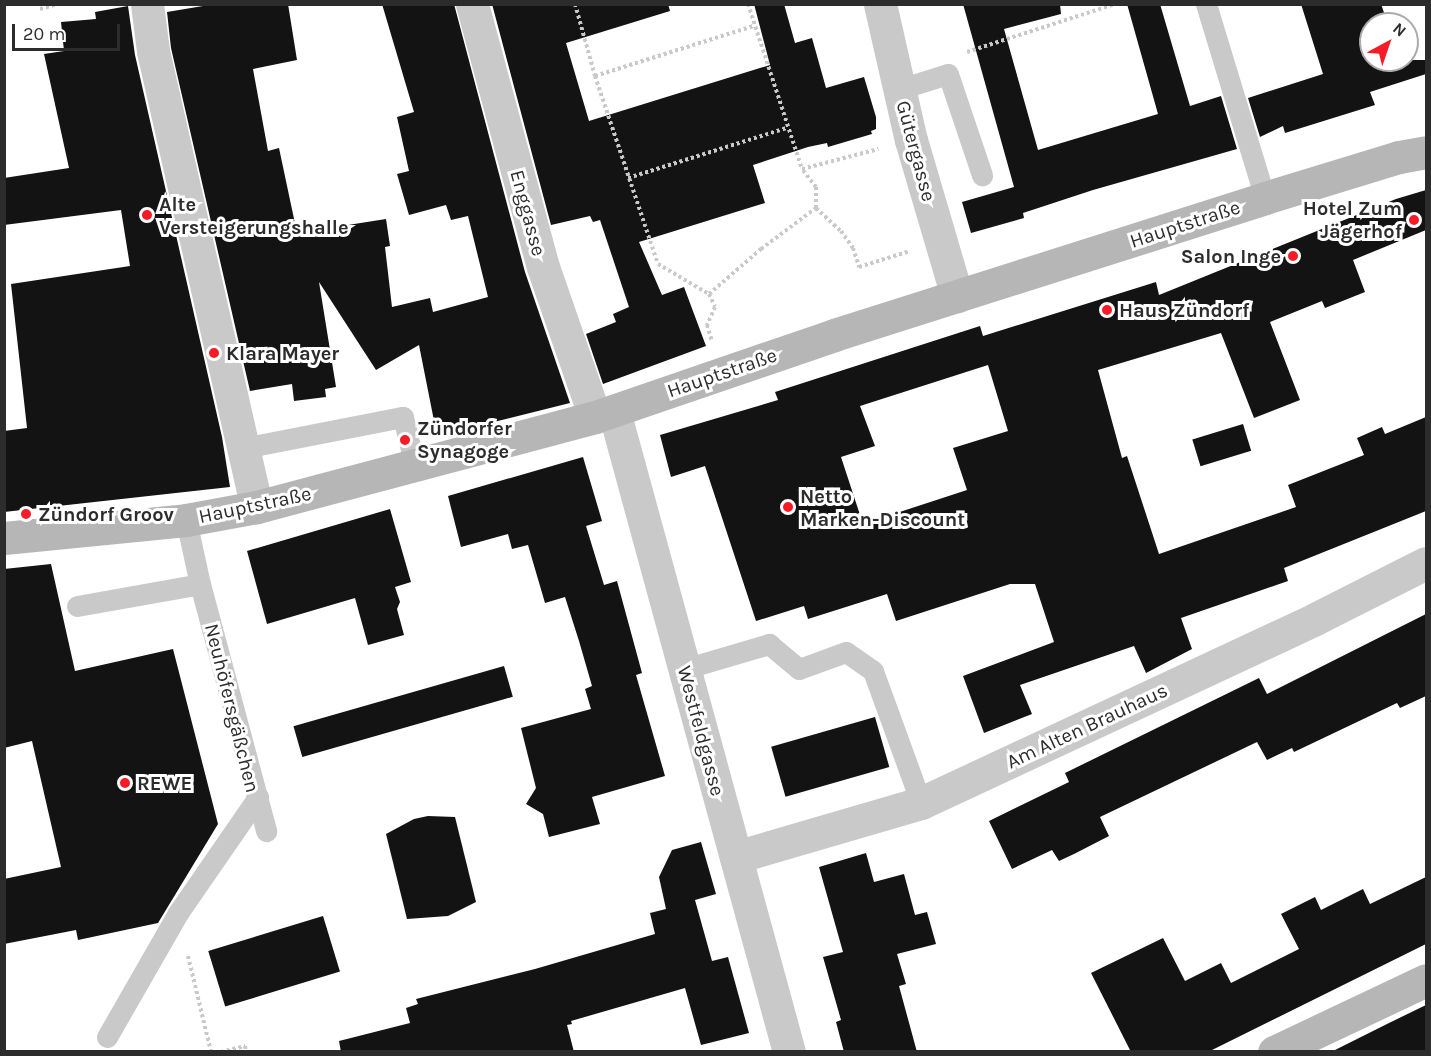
<!DOCTYPE html>
<html>
<head>
<meta charset="utf-8">
<style>
	body { margin:0 }
	#map { position:relative; width:1431px; height:1056px; overflow:hidden; background:#fff; font-family:Karla,sans-serif }
	div>[style] { position:absolute }
	[style*='--x'] { left:calc(var(--x)*1px); top:calc(var(--y)*1px); width:calc(var(--w)*1px); rotate:calc(var(--a)*1deg) }
	.building>* { inset:0; background:#131313; transform-origin:0 0 }
	.path>* { height:4px; margin-top:-2px; transform-origin:0; background:repeating-linear-gradient(90deg,#c9c9c9 0 3px,transparent 0 6px) }
	.service>* { height:21px; margin:-10.5px; padding:0 10.5px; transform-origin:10.5px; border-radius:10.5px; background:#c9c9c9 }
	.minor>* { height:33px; margin:-16.5px; padding:0 16.5px; transform-origin:16.5px; border-radius:16.5px; background:#c9c9c9 }
	.secondary>* { height:33px; margin:-16.5px; padding:0 16.5px; transform-origin:16.5px; border-radius:16.5px; background:#b6b6b6 }
	.dots>* { width:16px; height:16px; translate:-50% -50%; box-sizing:border-box; border:3px solid #fff; border-radius:50% }
	span { translate:-50% -50%; white-space:nowrap; text-align:center; line-height:1.15; -webkit-text-stroke:6px #fff; paint-order:stroke }
	.street-label { font-size:20px; color:#2c2c2c }
	.poi-label { font-size:20px; color:#2c2c2c; font-weight:700 }
	.left { translate:0 -50%; text-align:left }
	.right { translate:-100% -50%; text-align:right }
	.frame { position:absolute; inset:0; border:6px solid #2c2c2c; pointer-events:none }
	.north { position:absolute; left:1359px; top:12px; width:60px; height:60px; box-sizing:border-box; background:#fff; border:2px solid #ababab; border-radius:50%; rotate:40deg; font-size:16px; font-weight:700; line-height:24px; text-align:center; color:#2c2c2c }
	.north::after { content:''; display:block; margin:auto; width:21px; height:27px; background:#f51c27; clip-path:polygon(50% 0,100% 100%,50% 72%,0 100%) }
	.scale { position:absolute; left:12px; top:24px; width:108px; height:27px; box-sizing:border-box; border:3px solid #2c2c2c; border-top:0; padding-left:8px; font-size:18px; line-height:21px; white-space:nowrap; color:#2c2c2c; -webkit-text-stroke:4px #fff; paint-order:stroke }
</style>
</head>
<body>
<div id="map">
	<div class="building">
		<i style="clip-path:polygon(215px 4px,288px 4px,297px 60px,253px 69px,268px 151px,279px 148px,297px 233px,386px 219px,390px 246px,385px 247px,392px 307px,430px 298px,433px 312px,488px 297px,468px 216px,451px 220px,446px 205px,409px 215px,397px 174px,409px 171px,397px 117px,414px 112px,382px 4px,454px 4px,525px 272px,570px 403px,437px 436px,419px 345px,376px 370px,319px 282px,336px 387px,325px 389px,326px 397px,294px 401px,292px 384px,250px 391px,171px 48px,167px 12px)"></i>
		<i style="clip-path:polygon(492px 4px,668px 4px,670px 11px,566px 43px,589px 121px,770px 65px,754px 4px,784px 4px,795px 43px,812px 38px,826px 88px,864px 77px,876px 117px,876px 129px,871px 131px,872px 134px,828px 147px,827px 143px,808px 147px,753px 165px,765px 203px,639px 242px,662px 295px,684px 287px,706px 346px,603px 384px,586px 334px,616px 322px,613px 314px,629px 307px,600px 220px,593px 222px,590px 216px,551px 225px)"></i>
		<i style="clip-path:polygon(963px 4px,1060px 4px,1061px 14px,1004px 29px,1038px 150px,1158px 114px,1127px 4px,1160px 4px,1190px 106px,1221px 96px,1237px 149px,1093px 190px,1023px 213px,1024px 218px,971px 233px,962px 202px,1014px 187px)"></i>
		<i style="clip-path:polygon(1301px 4px,1381px 4px,1388px 24px,1371px 24px,1371px 55px,1368px 60px,1426px 60px,1426px 74px,1370px 92px,1375px 105px,1285px 133px,1283px 126px,1260px 137px,1248px 98px,1323px 74px)"></i>
		<i style="clip-path:polygon(128px 6px,135px 55px,222px 437px,230px 487px,4px 512px,4px 431px,27px 428px,11px 284px,130px 266px,121px 210px,4px 225px,4px 178px,69px 168px,44px 54px,64px 51px,61px 22px,96px 19px,95px 12px)"></i>
		<i style="clip-path:polygon(evenodd,1426px 190px,1426px 230px,1353px 260px,1365px 292px,1325px 308px,1322px 301px,1270px 322px,1300px 400px,1254px 418px,1221px 333px,1098px 370px,1122px 458px,1127px 456px,1159px 554px,1296px 507px,1288px 485px,1364px 455px,1357px 438px,1382px 427px,1385px 434px,1426px 417px,1426px 511px,1284px 568px,1288px 581px,1181px 618px,1192px 649px,1146px 673px,1134px 646px,1020px 685px,1032px 714px,984px 733px,963px 676px,1054px 642px,1035px 584px,1010px 584px,896px 621px,887px 594px,808px 619px,804px 606px,756px 621px,705px 466px,671px 477px,660px 435px,778px 400px,775px 392px,980px 326px,983px 336px,1156px 282px,1159px 295px,1396px 199px,1426px 190px,988px 365px,1008px 431px,953px 448px,967px 490px,863px 524px,841px 457px,875px 446px,860px 406px,988px 365px)"></i>
		<i style="left:1243px;top:424px;width:28px;height:53px;rotate:73deg"></i>
		<i style="clip-path:polygon(583px 457px,602px 521px,586px 526px,604px 585px,617px 581px,642px 673px,636px 675px,665px 776px,592px 797px,600px 824px,549px 837px,543px 814px,526px 804px,536px 788px,521px 728px,591px 709px,585px 689px,592px 686px,579px 641px,565px 597px,545px 603px,528px 545px,512px 549px,508px 534px,461px 547px,448px 496px)"></i>
		<i style="clip-path:polygon(390px 509px,411px 582px,395px 587px,400px 602px,397px 609px,404px 635px,368px 645px,355px 598px,267px 624px,247px 551px)"></i>
		<i style="clip-path:polygon(51px 564px,75px 671px,173px 649px,218px 824px,158px 923px,78px 940px,76px 930px,4px 944px,4px 879px,61px 867px,32px 741px,4px 748px,4px 569px)"></i>
		<i style="clip-path:polygon(1426px 614px,1426px 696px,1400px 708px,1397px 703px,1294px 752px,1292px 748px,1267px 760px,1257px 742px,1100px 817px,1109px 836px,1074px 854px,1059px 861px,1052px 850px,1012px 869px,989px 821px,1069px 782px,1065px 773px,1259px 678px,1267px 694px)"></i>
		<i style="left:504px;top:666px;width:32px;height:219px;rotate:74deg"></i>
		<i style="left:875px;top:717px;width:52px;height:108px;rotate:74deg"></i>
		<i style="clip-path:polygon(428px 816px,455px 817px,476px 902px,448px 916px,407px 919px,386px 834px,414px 819px)"></i>
		<i style="clip-path:polygon(701px 842px,716px 894px,695px 900px,712px 961px,728px 957px,749px 1033px,701px 1045px,685px 988px,571px 1021px,572px 1024px,567px 1025px,574px 1052px,341px 1052px,339px 1041px,410px 1023px,406px 1008px,418px 1004px,416px 999px,535px 969px,655px 934px,650px 913px,666px 909px,659px 877px,672px 850px)"></i>
		<i style="clip-path:polygon(866px 853px,874px 882px,904px 874px,915px 915px,927px 912px,936px 944px,897px 954px,906px 984px,899px 986px,917px 1052px,844px 1052px,836px 1022px,841px 1020px,823px 957px,843px 952px,819px 867px)"></i>
		<i style="clip-path:polygon(1426px 877px,1426px 944px,1208px 1052px,1131px 1052px,1091px 973px,1163px 938px,1185px 981px,1221px 963px,1231px 983px,1299px 949px,1281px 914px,1315px 897px,1321px 910px,1363px 889px,1370px 904px)"></i>
		<i style="left:323px;top:916px;width:58px;height:120px;rotate:73deg"></i>
		<i style="clip-path:polygon(1426px 1005px,1426px 1052px,1331px 1052px,1389px 1023px)"></i>
	</div>
	<div class="path">
		<i style="--x:575;--y:4;--w:75;--a:74.5"></i>
		<i style="--x:595;--y:76;--w:198;--a:71.5"></i>
		<i style="--x:658;--y:264;--w:59;--a:30.5"></i>
		<i style="--x:709;--y:294;--w:69;--a:-40.9"></i>
		<i style="--x:761;--y:249;--w:69;--a:-36.7"></i>
		<i style="--x:816;--y:208;--w:21;--a:-90"></i>
		<i style="--x:816;--y:187;--w:23;--a:-128"></i>
		<i style="--x:748;--y:4;--w:174;--a:71.9"></i>
		<i style="--x:802;--y:169;--w:79;--a:-14.7"></i>
		<i style="--x:40;--y:9;--w:18;--a:-16"></i>
		<i style="--x:967;--y:52;--w:156;--a:-18"></i>
		<i style="--x:595;--y:76;--w:167;--a:-17.5"></i>
		<i style="--x:628;--y:178;--w:167;--a:-17.5"></i>
		<i style="--x:816;--y:208;--w:34;--a:43"></i>
		<i style="--x:841;--y:231;--w:21;--a:55"></i>
		<i style="--x:853;--y:248;--w:20;--a:72"></i>
		<i style="--x:859;--y:267;--w:53;--a:-17.4"></i>
		<i style="--x:709;--y:294;--w:14;--a:65"></i>
		<i style="--x:715;--y:307;--w:20;--a:114"></i>
		<i style="--x:707;--y:325;--w:17;--a:73"></i>
		<i style="--x:188;--y:956;--w:99;--a:76.5"></i>
		<i style="--x:221;--y:1052;--w:25;--a:-14"></i>
		<i style="--x:245;--y:1046;--w:6;--a:81"></i>
	</div>
	<div class="service">
		<i style="--x:1206;--y:4;--w:203;--a:73.1"></i>
		<i style="--x:900;--y:89;--w:50;--a:-17.4"></i>
		<i style="--x:948;--y:74;--w:107;--a:71.4"></i>
		<i style="--x:243;--y:448;--w:163;--a:-11"></i>
		<i style="--x:403;--y:417;--w:50;--a:76.2"></i>
		<i style="--x:186;--y:520;--w:66;--a:77.7"></i>
		<i style="--x:200;--y:584;--w:256;--a:75"></i>
		<i style="--x:77;--y:606;--w:125;--a:-10.1"></i>
		<i style="--x:684;--y:669;--w:89;--a:-16.4"></i>
		<i style="--x:769;--y:644;--w:39;--a:40"></i>
		<i style="--x:799;--y:669;--w:50;--a:-19.9"></i>
		<i style="--x:846;--y:652;--w:33;--a:35"></i>
		<i style="--x:873;--y:671;--w:140;--a:70"></i>
		<i style="--x:107;--y:1037;--w:143;--a:-60.2"></i>
		<i style="--x:178;--y:913;--w:141;--a:-55.4"></i>
	</div>
	<div class="minor">
		<i style="--x:147;--y:4;--w:47;--a:82.7"></i>
		<i style="--x:153;--y:51;--w:468;--a:77.2"></i>
		<i style="--x:472;--y:4;--w:272;--a:74.9"></i>
		<i style="--x:543;--y:267;--w:159;--a:70.9"></i>
		<i style="--x:880;--y:4;--w:139;--a:77.2"></i>
		<i style="--x:911;--y:140;--w:163;--a:73.6"></i>
		<i style="--x:614;--y:411;--w:664;--a:74.73"></i>
		<i style="--x:736;--y:857;--w:193;--a:-16.3"></i>
		<i style="--x:921;--y:803;--w:435;--a:-25"></i>
		<i style="--x:1315;--y:619;--w:124;--a:-26.8"></i>
	</div>
	<div class="secondary">
		<i style="--x:4;--y:538;--w:183;--a:-5.6"></i>
		<i style="--x:186;--y:520;--w:72;--a:-10.4"></i>
		<i style="--x:257;--y:507;--w:350;--a:-14.9"></i>
		<i style="--x:595;--y:417;--w:253;--a:-18.9"></i>
		<i style="--x:834;--y:335;--w:452;--a:-17.6"></i>
		<i style="--x:1265;--y:198;--w:140;--a:-17"></i>
		<i style="--x:1399;--y:157;--w:27;--a:-10"></i>
		<i style="--x:1274;--y:1052;--w:168;--a:-25.3"></i>
	</div>
	<div class="dots">
		<i style="left:147px;top:215px;background:#f51c27"></i>
		<i style="left:1414px;top:220px;background:#f51c27"></i>
		<i style="left:1293px;top:256px;background:#f51c27"></i>
		<i style="left:1107px;top:310px;background:#f51c27"></i>
		<i style="left:214px;top:353px;background:#f51c27"></i>
		<i style="left:405px;top:440px;background:#f51c27"></i>
		<i style="left:788px;top:507px;background:#f51c27"></i>
		<i style="left:26px;top:514px;background:#f51c27"></i>
		<i style="left:125px;top:783px;background:#f51c27"></i>
	</div>
	<div class="street-label">
		<span style="left:916px;top:151px;rotate:75deg">Gütergasse</span>
		<span style="left:528px;top:213px;rotate:75deg">Enggasse</span>
		<span style="left:1185px;top:224px;rotate:-18deg">Hauptstraße</span>
		<span style="left:722px;top:373px;rotate:-19deg">Hauptstraße</span>
		<span style="left:255px;top:505px;rotate:-12deg">Hauptstraße</span>
		<span style="left:232px;top:708px;rotate:76deg">Neuhöfersgäßchen</span>
		<span style="left:1087px;top:726px;rotate:-25deg">Am Alten Brauhaus</span>
		<span style="left:701px;top:731px;rotate:75deg">Westfeldgasse</span>
	</div>
	<div class="poi-label">
		<span class="left" style="left:159px;top:216px">Alte<br>Versteigerungshalle</span>
		<span class="right" style="left:1402px;top:220px">Hotel Zum<br>Jägerhof</span>
		<span class="right" style="left:1281px;top:256px">Salon Inge</span>
		<span class="left" style="left:1119px;top:310px">Haus Zündorf</span>
		<span class="left" style="left:226px;top:353px">Klara Mayer</span>
		<span class="left" style="left:417px;top:440px">Zündorfer<br>Synagoge</span>
		<span class="left" style="left:800px;top:508px">Netto<br>Marken-Discount</span>
		<span class="left" style="left:38px;top:514px">Zündorf Groov</span>
		<span class="left" style="left:137px;top:783px">REWE</span>
	</div>
	<div class="frame"></div>
	<div class="north">N</div>
	<div class="scale">20 m</div>
</div>
</body>
</html>
